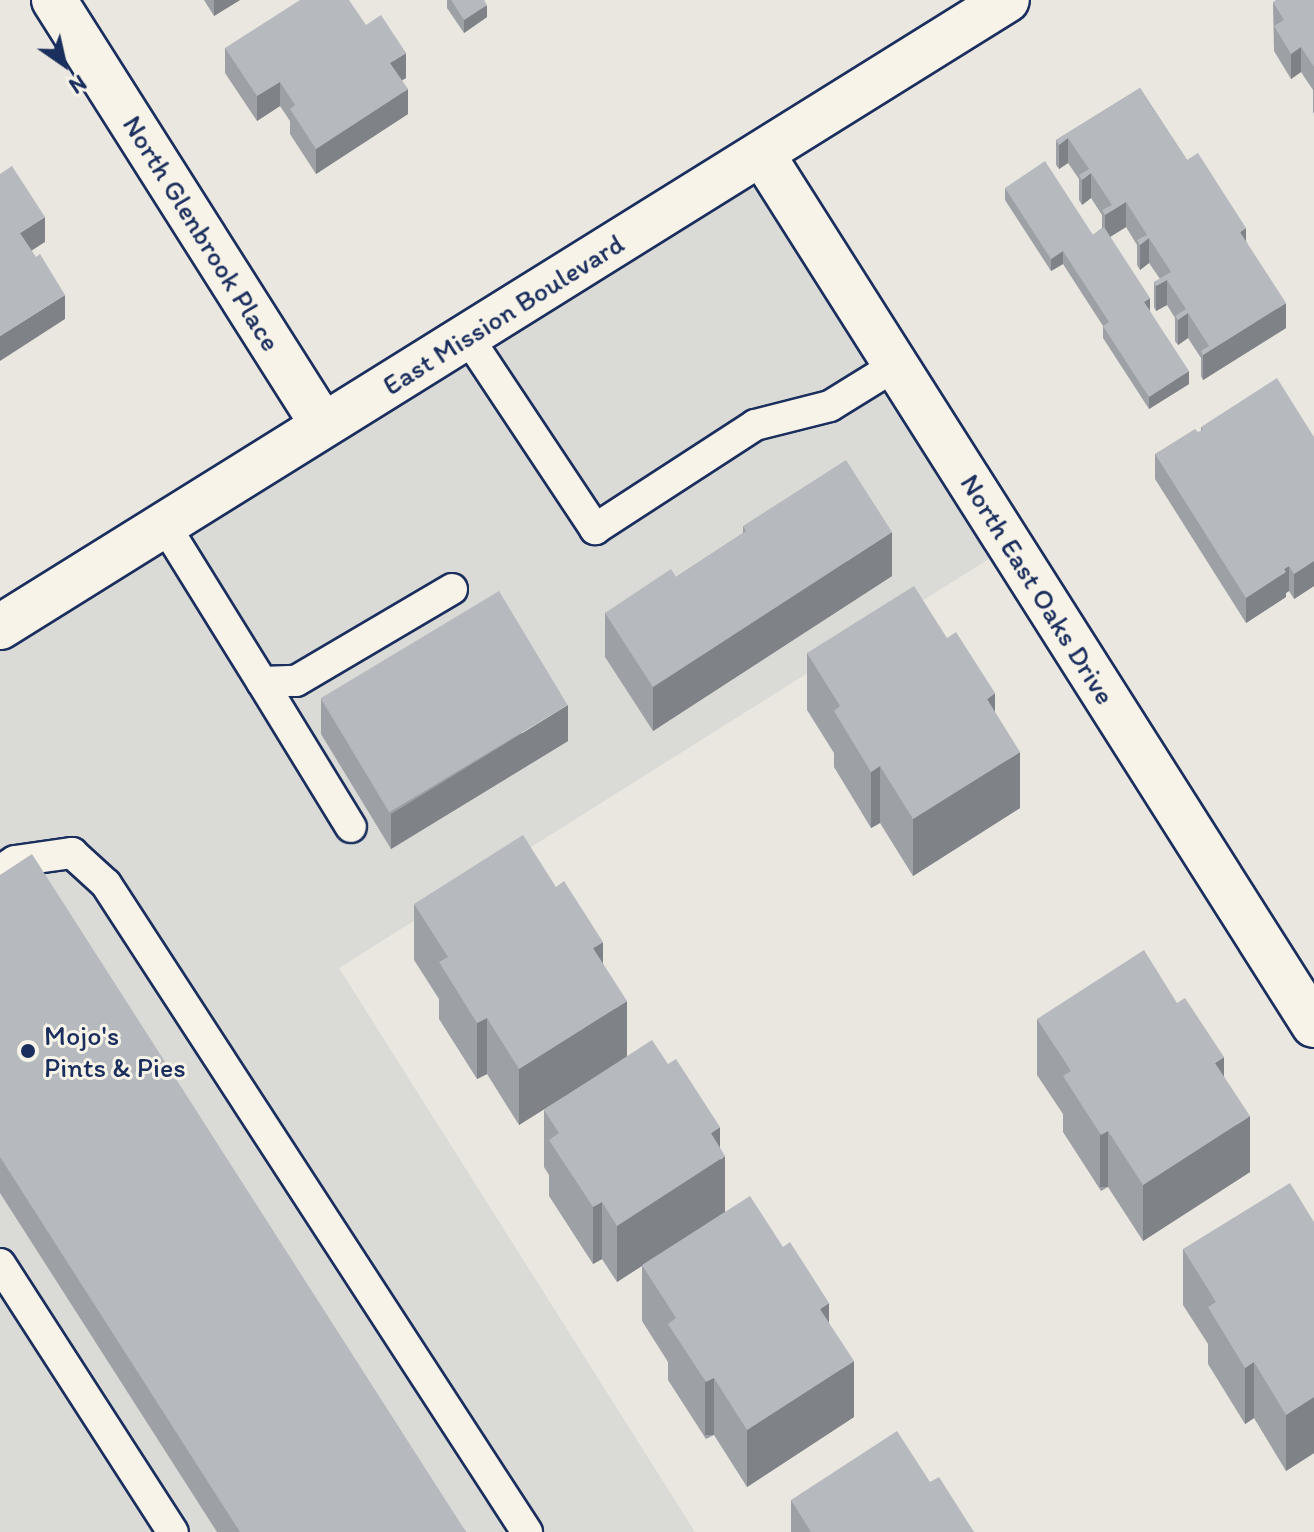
<!DOCTYPE html>
<html>
<head>
<meta charset="utf-8">
<style>
	body { margin:0 }
	#map { position:relative; width:1314px; height:1532px; overflow:hidden; background:#eae7e0; font-family:Itim,sans-serif }
	div>[style] { position:absolute }
	[style*='--x'] { left:calc(var(--x)*1px); top:calc(var(--y)*1px); width:calc(var(--w)*1px); rotate:calc(var(--a)*1deg) }
	.built>* { inset:0; background:#dadad6 }
	.roads { filter:drop-shadow(2px 0 #1b2f5e) drop-shadow(-2px 0 #1b2f5e) drop-shadow(0 2px #1b2f5e) drop-shadow(0 -2px #1b2f5e) }
	.lane>* { height:30px; margin:-15px; padding:0 15px; transform-origin:15px; border-radius:15px; background:#f7f3e8 }
	.street>* { height:44px; margin:-22px; padding:0 22px; transform-origin:22px; border-radius:22px; background:#f7f3e8 }
	.secondary>* { height:44px; margin:-22px; padding:0 22px; transform-origin:22px; border-radius:22px; background:#f7f3e8 }
	.wall>* { inset:0; background:#9da0a4 }
	.shaded-wall>* { inset:0; background:#7f8286; transform-origin:0 0 }
	.building>* { inset:0; background:#b6babf; transform-origin:0 0 }
	.dots>* { width:22px; height:22px; translate:-50% -50%; box-sizing:border-box; border:4px solid #f7f3e8; border-radius:50% }
	span { translate:-50% -50%; white-space:nowrap; text-align:center; line-height:1.15; -webkit-text-stroke:6px #f7f3e8; paint-order:stroke }
	.street-label { font-size:28px; color:#1b2f5e }
	.poi-label { font-size:28px; color:#1b2f5e }
	.left { translate:0 -50%; text-align:left }
	.north { position:absolute; left:24px; top:24px; width:80px; height:80px; -webkit-text-stroke:6px #f7f3e8; paint-order:stroke; rotate:146deg; font-size:22px; font-weight:700; line-height:32px; text-align:center; color:#1b2f5e }
	.north::after { content:''; display:block; margin:auto; width:28px; height:36px; background:#1b2f5e; clip-path:polygon(50% 0,100% 100%,50% 72%,0 100%) }
</style>
</head>
<body>
<div id="map">
	<div class="built">
		<i style="clip-path:polygon(762px 154px,1011px 545px,339px 968px,695px 1532px,0 1532px,0 627px)"></i>
	</div>
	<div class="roads">
		<div class="lane">
			<i style="--x:467;--y:336;--w:232;--a:56.4"></i>
			<i style="--x:595;--y:529;--w:191;--a:-33"></i>
			<i style="--x:755;--y:425;--w:77;--a:-14.2"></i>
			<i style="--x:830;--y:406;--w:78;--a:-31.8"></i>
			<i style="--x:164;--y:524;--w:186;--a:58.2"></i>
			<i style="--x:262;--y:682;--w:34;--a:-2"></i>
			<i style="--x:296;--y:681;--w:181;--a:-30.5"></i>
			<i style="--x:262;--y:682;--w:170;--a:58.5"></i>
			<i style="--x:0;--y:871;--w:18;--a:-34"></i>
			<i style="--x:15;--y:861;--w:58;--a:-8"></i>
			<i style="--x:72;--y:853;--w:46;--a:42.4"></i>
			<i style="--x:106;--y:884;--w:773;--a:56.99"></i>
			<i style="--x:0;--y:1264;--w:319;--a:57.2"></i>
		</div>
		<div class="street">
			<i style="--x:54;--y:0;--w:503;--a:57.67"></i>
			<i style="--x:762;--y:154;--w:1031;--a:57.64"></i>
		</div>
		<div class="secondary">
			<i style="--x:0;--y:627;--w:1186;--a:-31.91"></i>
		</div>
	</div>
	<div class="wall">
		<i style="clip-path:polygon(204px 0,240px 0,214px 16px)"></i>
		<i style="clip-path:polygon(447px 0,484px 0,487px 17px,464px 33px,447px 8px)"></i>
		<i style="clip-path:polygon(1314px 0,1314px 114px,1313px 112px,1313px 90px,1301px 72px,1291px 79px,1274px 51px,1273px 2px)"></i>
		<i style="clip-path:polygon(366px 25px,406px 78px,402px 80px,408px 114px,316px 174px,290px 134px,290px 121px,280px 106px,257px 121px,225px 73px,225px 48px)"></i>
		<i style="clip-path:polygon(1140px 88px,1187px 160px,1246px 241px,1286px 328px,1203px 380px,1201px 376px,1201px 358px,1188px 338px,1178px 345px,1175px 341px,1175px 318px,1167px 305px,1156px 311px,1154px 307px,1154px 282px,1160px 279px,1149px 263px,1140px 270px,1137px 265px,1137px 245px,1126px 227px,1110px 237px,1189px 384px,1149px 409px,1103px 338px,1103px 326px,1063px 264px,1051px 271px,1005px 200px,1005px 188px,1093px 235px,1102px 228px,1102px 215px,1091px 198px,1082px 205px,1079px 200px,1079px 179px,1068px 163px,1059px 169px,1056px 165px,1056px 140px)"></i>
		<i style="clip-path:polygon(1201px 427px,1314px 437px,1314px 586px,1294px 599px,1289px 591px,1286px 593px,1286px 597px,1246px 623px,1155px 479px,1155px 454px,1201px 431px)"></i>
		<i style="clip-path:polygon(743px 526px,892px 576px,653px 731px,605px 657px,605px 613px,676px 577px,743px 533px)"></i>
		<i style="clip-path:polygon(807px 653px,995px 713px,1020px 808px,913px 876px,880px 823px,871px 828px,834px 767px,834px 753px,807px 710px)"></i>
		<i style="clip-path:polygon(321px 698px,568px 741px,391px 849px,321px 734px)"></i>
		<i style="clip-path:polygon(0 875px,466px 1532px,217px 1532px,0 1193px)"></i>
		<i style="clip-path:polygon(414px 904px,603px 963px,627px 1057px,720px 1147px,725px 1211px,829px 1323px,854px 1417px,747px 1487px,714px 1435px,706px 1439px,668px 1380px,668px 1362px,642px 1321px,642px 1266px,617px 1282px,602px 1259px,593px 1264px,549px 1196px,549px 1175px,544px 1167px,544px 1110px,602px 1073px,519px 1125px,487px 1074px,477px 1079px,439px 1019px,439px 999px,414px 960px)"></i>
		<i style="clip-path:polygon(1037px 1019px,1224px 1076px,1250px 1172px,1143px 1241px,1108px 1187px,1101px 1191px,1063px 1132px,1063px 1114px,1037px 1075px)"></i>
		<i style="clip-path:polygon(1314px 1222px,1314px 1453px,1286px 1471px,1254px 1418px,1245px 1424px,1208px 1364px,1208px 1344px,1183px 1305px,1183px 1249px)"></i>
		<i style="clip-path:polygon(930px 1482px,974px 1532px,791px 1532px,791px 1500px)"></i>
	</div>
	<div class="shaded-wall">
		<i style="clip-path:polygon(214px 0,240px 0,214px 16px)"></i>
		<i style="clip-path:polygon(487px 5px,487px 17px,464px 33px,464px 20px)"></i>
		<i style="clip-path:polygon(1301px 47px,1301px 72px,1291px 79px,1291px 54px)"></i>
		<i style="clip-path:polygon(406px 53px,406px 78px,390px 88px,390px 63px)"></i>
		<i style="clip-path:polygon(280px 82px,280px 106px,257px 121px,257px 96px)"></i>
		<i style="clip-path:polygon(408px 89px,408px 114px,316px 174px,316px 149px)"></i>
		<i style="clip-path:polygon(1068px 138px,1068px 163px,1059px 169px,1059px 145px)"></i>
		<i style="clip-path:polygon(1091px 173px,1091px 198px,1082px 205px,1082px 180px)"></i>
		<i style="clip-path:polygon(1126px 202px,1126px 227px,1105px 240px,1105px 215px)"></i>
		<i style="clip-path:polygon(45px 217px,45px 242px,20px 258px,20px 233px)"></i>
		<i style="clip-path:polygon(1246px 228px,1246px 252px,1240px 232px)"></i>
		<i style="clip-path:polygon(1149px 238px,1149px 263px,1140px 270px,1140px 245px)"></i>
		<i style="clip-path:polygon(1063px 251px,1063px 264px,1051px 271px,1051px 259px)"></i>
		<i style="clip-path:polygon(1167px 280px,1167px 305px,1156px 311px,1156px 286px)"></i>
		<i style="clip-path:polygon(65px 295px,65px 319px,0 361px,0 336px)"></i>
		<i style="clip-path:polygon(1150px 298px,1150px 311px,1144px 302px)"></i>
		<i style="clip-path:polygon(1286px 303px,1286px 328px,1203px 380px,1203px 355px)"></i>
		<i style="clip-path:polygon(1188px 313px,1188px 338px,1178px 345px,1178px 320px)"></i>
		<i style="clip-path:polygon(1189px 371px,1189px 384px,1149px 409px,1149px 397px)"></i>
		<i style="clip-path:polygon(892px 532px,892px 576px,653px 731px,653px 687px)"></i>
		<i style="clip-path:polygon(1314px 561px,1314px 586px,1294px 599px,1294px 574px)"></i>
		<i style="clip-path:polygon(1289px 566px,1289px 591px,1286px 593px,1286px 597px,1246px 623px,1246px 598px)"></i>
		<i style="clip-path:polygon(995px 693px,995px 750px,987px 699px)"></i>
		<i style="clip-path:polygon(568px 705px,568px 741px,391px 849px,391px 814px)"></i>
		<i style="clip-path:polygon(1020px 752px,1020px 808px,913px 876px,913px 819px)"></i>
		<i style="clip-path:polygon(880px 766px,880px 823px,871px 828px,871px 772px)"></i>
		<i style="clip-path:polygon(603px 942px,603px 998px,593px 948px)"></i>
		<i style="clip-path:polygon(627px 1001px,627px 1057px,519px 1125px,519px 1069px)"></i>
		<i style="clip-path:polygon(487px 1018px,487px 1074px,477px 1079px,477px 1023px)"></i>
		<i style="clip-path:polygon(1224px 1057px,1224px 1113px,1215px 1063px)"></i>
		<i style="clip-path:polygon(1250px 1116px,1250px 1172px,1143px 1241px,1143px 1185px)"></i>
		<i style="clip-path:polygon(720px 1127px,720px 1160px,725px 1156px,725px 1212px,617px 1282px,617px 1226px,711px 1133px)"></i>
		<i style="left:1108px;top:1131px;width:56px;height:8px;rotate:90deg"></i>
		<i style="clip-path:polygon(602px 1202px,602px 1259px,593px 1264px,593px 1207px)"></i>
		<i style="clip-path:polygon(829px 1303px,829px 1359px,820px 1309px)"></i>
		<i style="clip-path:polygon(854px 1361px,854px 1417px,747px 1487px,747px 1430px)"></i>
		<i style="clip-path:polygon(1254px 1362px,1254px 1418px,1245px 1424px,1245px 1368px)"></i>
		<i style="left:714px;top:1378px;width:57px;height:9px;rotate:90deg"></i>
		<i style="clip-path:polygon(1314px 1397px,1314px 1453px,1286px 1471px,1286px 1415px)"></i>
	</div>
	<div class="building">
		<i style="clip-path:polygon(300px 0,349px 0,366px 25px,381px 15px,406px 53px,390px 63px,408px 89px,316px 149px,290px 109px,295px 105px,280px 82px,257px 96px,225px 48px)"></i>
		<i style="clip-path:polygon(451px 0,484px 0,487px 5px,464px 20px)"></i>
		<i style="clip-path:polygon(1276px 0,1314px 0,1314px 67px,1301px 47px,1291px 54px,1274px 26px,1284px 20px,1273px 2px)"></i>
		<i style="clip-path:polygon(1140px 88px,1187px 160px,1198px 153px,1246px 228px,1240px 232px,1286px 303px,1203px 355px,1201px 351px,1209px 346px,1188px 313px,1178px 320px,1175px 316px,1186px 309px,1167px 280px,1156px 286px,1154px 282px,1171px 272px,1149px 238px,1140px 245px,1137px 240px,1147px 235px,1126px 202px,1105px 215px,1102px 210px,1112px 205px,1091px 173px,1082px 180px,1079px 175px,1089px 169px,1068px 138px,1059px 145px,1056px 140px)"></i>
		<i style="clip-path:polygon(1045px 161px,1093px 235px,1104px 227px,1150px 298px,1144px 302px,1189px 371px,1149px 397px,1103px 326px,1109px 322px,1063px 251px,1051px 259px,1005px 188px)"></i>
		<i style="clip-path:polygon(12px 166px,45px 217px,20px 233px,36px 257px,40px 254px,65px 295px,0 336px,0 174px)"></i>
		<i style="clip-path:polygon(1277px 378px,1314px 437px,1314px 561px,1294px 574px,1289px 566px,1284px 569px,1286px 572px,1246px 598px,1155px 454px,1195px 429px,1198px 432px,1203px 430px,1201px 427px)"></i>
		<i style="clip-path:polygon(846px 460px,892px 532px,653px 687px,605px 613px,671px 569px,676px 577px,746px 531px,743px 526px)"></i>
		<i style="clip-path:polygon(914px 586px,947px 638px,956px 632px,995px 693px,987px 699px,1020px 752px,913px 819px,880px 766px,871px 772px,834px 711px,840px 706px,807px 653px)"></i>
		<i style="left:499px;top:591px;width:133px;height:208px;rotate:59deg"></i>
		<i style="clip-path:polygon(523px 835px,556px 887px,564px 881px,603px 942px,593px 948px,627px 1001px,519px 1069px,487px 1018px,477px 1023px,439px 962px,448px 957px,414px 904px)"></i>
		<i style="clip-path:polygon(32px 854px,466px 1532px,240px 1532px,0 1157px,0 875px)"></i>
		<i style="clip-path:polygon(1144px 950px,1177px 1003px,1185px 998px,1224px 1057px,1215px 1063px,1250px 1116px,1143px 1185px,1108px 1131px,1101px 1135px,1063px 1076px,1071px 1071px,1037px 1019px)"></i>
		<i style="clip-path:polygon(652px 1040px,668px 1064px,676px 1059px,720px 1127px,711px 1133px,725px 1156px,617px 1226px,602px 1202px,593px 1207px,549px 1140px,559px 1133px,544px 1110px)"></i>
		<i style="clip-path:polygon(1290px 1183px,1314px 1222px,1314px 1397px,1286px 1415px,1254px 1362px,1245px 1368px,1208px 1307px,1216px 1302px,1183px 1249px)"></i>
		<i style="clip-path:polygon(750px 1196px,783px 1247px,790px 1242px,829px 1303px,820px 1309px,854px 1361px,747px 1430px,714px 1378px,706px 1382px,668px 1324px,676px 1318px,642px 1265px)"></i>
		<i style="clip-path:polygon(897px 1431px,930px 1482px,939px 1477px,974px 1532px,811px 1532px,791px 1500px)"></i>
	</div>
	<div class="dots">
		<i style="left:28px;top:1051px;background:#1b2f5e"></i>
	</div>
	<div class="street-label">
		<span style="left:202px;top:233px;rotate:58deg">North Glenbrook Place</span>
		<span style="left:503px;top:314px;rotate:-32deg">East Mission Boulevard</span>
		<span style="left:1038px;top:589px;rotate:58deg">North East Oaks Drive</span>
	</div>
	<div class="poi-label">
		<span class="left" style="left:44px;top:1051px">Mojo's<br>Pints &amp; Pies</span>
	</div>
	<div class="north">N</div>
</div>
</body>
</html>
